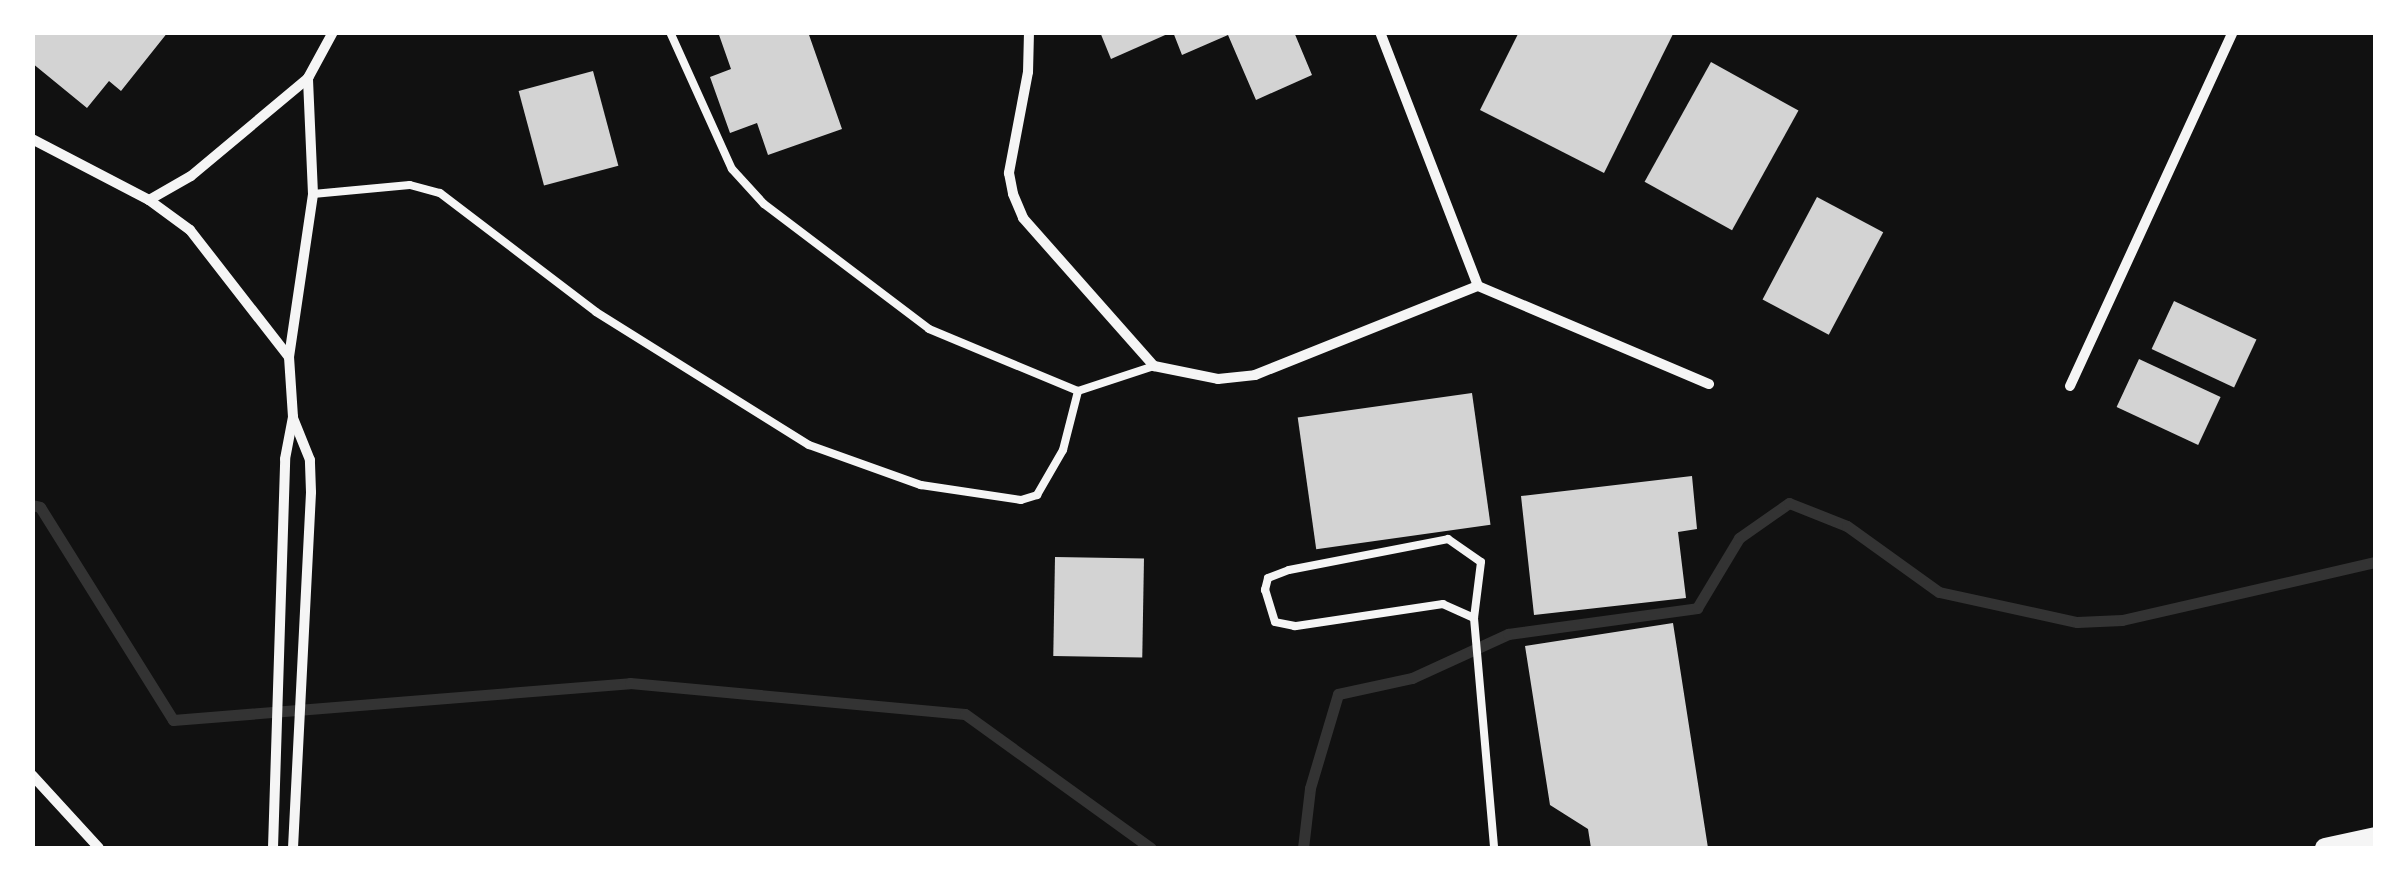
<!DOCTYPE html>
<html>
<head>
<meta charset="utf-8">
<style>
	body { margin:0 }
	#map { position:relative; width:2408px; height:881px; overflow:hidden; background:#111; font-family:"PT Sans",sans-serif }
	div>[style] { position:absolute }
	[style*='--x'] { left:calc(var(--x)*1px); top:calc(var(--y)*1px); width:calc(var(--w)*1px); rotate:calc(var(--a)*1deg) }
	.stream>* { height:11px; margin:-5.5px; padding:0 5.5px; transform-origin:5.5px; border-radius:5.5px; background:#333 }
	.building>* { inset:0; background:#d3d3d3; transform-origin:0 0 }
	.service>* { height:8px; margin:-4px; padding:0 4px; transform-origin:4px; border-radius:4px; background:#f5f5f5 }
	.minor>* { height:10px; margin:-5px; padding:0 5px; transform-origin:5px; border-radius:5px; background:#f5f5f5 }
	.secondary>* { height:20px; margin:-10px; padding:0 10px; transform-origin:10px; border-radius:10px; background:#f5f5f5 }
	span { translate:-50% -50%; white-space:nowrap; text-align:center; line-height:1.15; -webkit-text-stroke:8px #fff; paint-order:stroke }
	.frame { position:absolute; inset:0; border:35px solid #fff; pointer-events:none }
</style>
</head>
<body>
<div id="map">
	<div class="stream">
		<i style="--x:32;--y:505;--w:8;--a:14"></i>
		<i style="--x:40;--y:507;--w:251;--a:58"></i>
		<i style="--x:173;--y:720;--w:458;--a:-4.6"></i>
		<i style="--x:630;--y:683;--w:336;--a:5.3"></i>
		<i style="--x:965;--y:714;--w:229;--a:35.8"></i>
		<i style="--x:1303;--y:848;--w:60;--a:-83.3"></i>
		<i style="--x:1310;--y:788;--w:98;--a:-73.4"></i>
		<i style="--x:1338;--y:694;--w:76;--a:-12.2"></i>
		<i style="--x:1412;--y:678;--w:106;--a:-24.6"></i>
		<i style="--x:1508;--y:634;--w:191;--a:-7.8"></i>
		<i style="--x:1697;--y:608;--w:82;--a:-59"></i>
		<i style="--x:1739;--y:538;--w:61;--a:-35"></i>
		<i style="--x:1789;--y:503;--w:62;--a:21.6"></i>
		<i style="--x:1847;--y:526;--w:113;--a:35.7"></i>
		<i style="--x:1939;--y:592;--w:141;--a:12.3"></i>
		<i style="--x:2077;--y:622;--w:45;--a:-2.5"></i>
		<i style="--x:2122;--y:620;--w:261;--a:-12.9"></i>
	</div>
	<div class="building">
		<i style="clip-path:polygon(32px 32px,168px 32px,121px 91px,109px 81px,87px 108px,32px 63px)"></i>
		<i style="clip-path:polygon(718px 32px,808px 32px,842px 129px,768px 155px,757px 123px,730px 133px,710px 77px,731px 69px)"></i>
		<i style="clip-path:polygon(1100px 32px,1172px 32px,1111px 59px)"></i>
		<i style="clip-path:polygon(1173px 32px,1294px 32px,1312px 75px,1256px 100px,1228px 35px,1182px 55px)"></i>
		<i style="clip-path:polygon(1519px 32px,1674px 32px,1604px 173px,1480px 110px)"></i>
		<i style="left:1711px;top:62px;width:100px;height:137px;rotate:29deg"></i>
		<i style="left:593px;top:71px;width:98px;height:77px;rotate:75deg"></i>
		<i style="left:1817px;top:197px;width:75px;height:116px;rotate:28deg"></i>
		<i style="left:2174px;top:301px;width:91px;height:53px;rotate:25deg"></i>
		<i style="left:2139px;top:359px;width:90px;height:53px;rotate:25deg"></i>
		<i style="left:1472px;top:393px;width:133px;height:176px;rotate:82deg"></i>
		<i style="clip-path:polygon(1692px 476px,1697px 529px,1678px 532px,1686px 598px,1534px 615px,1521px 496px)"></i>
		<i style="left:1055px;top:557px;width:89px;height:99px;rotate:1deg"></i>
		<i style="clip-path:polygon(1673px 623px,1708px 848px,1591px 848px,1588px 829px,1550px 805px,1525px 646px)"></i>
	</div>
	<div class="service">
		<i style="--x:670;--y:32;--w:150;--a:65.7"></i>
		<i style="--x:732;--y:169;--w:47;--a:47.6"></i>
		<i style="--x:764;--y:204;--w:207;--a:37.1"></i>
		<i style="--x:929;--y:329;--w:161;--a:22.6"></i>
		<i style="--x:313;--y:194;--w:97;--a:-5.3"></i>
		<i style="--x:410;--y:185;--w:31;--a:15"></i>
		<i style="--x:440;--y:193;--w:196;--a:37.3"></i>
		<i style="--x:596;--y:312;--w:251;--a:32"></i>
		<i style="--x:809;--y:445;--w:119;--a:19.7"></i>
		<i style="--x:921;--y:485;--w:101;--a:8.5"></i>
		<i style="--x:1021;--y:500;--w:17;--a:-17"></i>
		<i style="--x:1037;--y:495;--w:52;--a:-60"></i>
		<i style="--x:1063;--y:450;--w:61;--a:-75.7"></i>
		<i style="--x:1078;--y:391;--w:80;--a:-18.2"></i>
		<i style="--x:1474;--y:618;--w:34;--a:-156"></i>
		<i style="--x:1443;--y:604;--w:150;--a:171.5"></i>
		<i style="--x:1295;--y:626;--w:20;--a:-169"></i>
		<i style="--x:1275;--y:622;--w:34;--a:-107"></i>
		<i style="--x:1265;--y:590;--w:12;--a:-76"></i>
		<i style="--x:1268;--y:578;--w:22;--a:-21"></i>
		<i style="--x:1289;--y:570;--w:162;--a:-11"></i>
		<i style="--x:1448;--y:539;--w:40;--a:34.9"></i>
		<i style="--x:1481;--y:562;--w:56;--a:97.1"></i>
		<i style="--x:1474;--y:618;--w:231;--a:85"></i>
	</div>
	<div class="minor">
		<i style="--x:1029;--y:32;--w:40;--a:91.4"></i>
		<i style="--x:1028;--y:72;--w:103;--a:100.7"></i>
		<i style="--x:1009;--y:173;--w:21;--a:79"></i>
		<i style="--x:1013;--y:194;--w:26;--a:67"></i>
		<i style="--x:1023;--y:218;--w:198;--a:48.5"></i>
		<i style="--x:1154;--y:366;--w:65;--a:11.5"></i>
		<i style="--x:1218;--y:379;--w:37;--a:-6"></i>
		<i style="--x:1255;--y:375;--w:240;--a:-21.8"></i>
		<i style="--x:1380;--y:32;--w:272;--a:68.9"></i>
		<i style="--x:1478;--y:286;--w:251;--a:23"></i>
		<i style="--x:32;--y:139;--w:132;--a:27.5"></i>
		<i style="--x:149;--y:200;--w:51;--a:36.2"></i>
		<i style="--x:190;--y:230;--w:161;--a:52.1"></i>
		<i style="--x:149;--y:200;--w:48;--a:-29.7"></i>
		<i style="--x:191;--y:176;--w:153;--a:-39.9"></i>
		<i style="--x:308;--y:78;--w:52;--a:-61.5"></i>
		<i style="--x:2070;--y:386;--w:390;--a:-65.3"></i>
		<i style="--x:32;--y:775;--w:99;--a:47.5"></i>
		<i style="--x:273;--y:848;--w:389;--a:-88.2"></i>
		<i style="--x:285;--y:459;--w:43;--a:-79.2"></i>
		<i style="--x:293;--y:417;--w:60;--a:-93.8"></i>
		<i style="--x:289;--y:357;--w:165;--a:-81.6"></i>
		<i style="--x:313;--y:194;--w:116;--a:-92.5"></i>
		<i style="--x:293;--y:848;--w:356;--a:-87.1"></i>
		<i style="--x:311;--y:492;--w:32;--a:-92"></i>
		<i style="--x:310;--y:460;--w:45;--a:-112"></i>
	</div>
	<div class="secondary">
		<i style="--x:2325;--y:848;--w:52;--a:-12.2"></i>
	</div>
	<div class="frame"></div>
</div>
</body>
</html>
